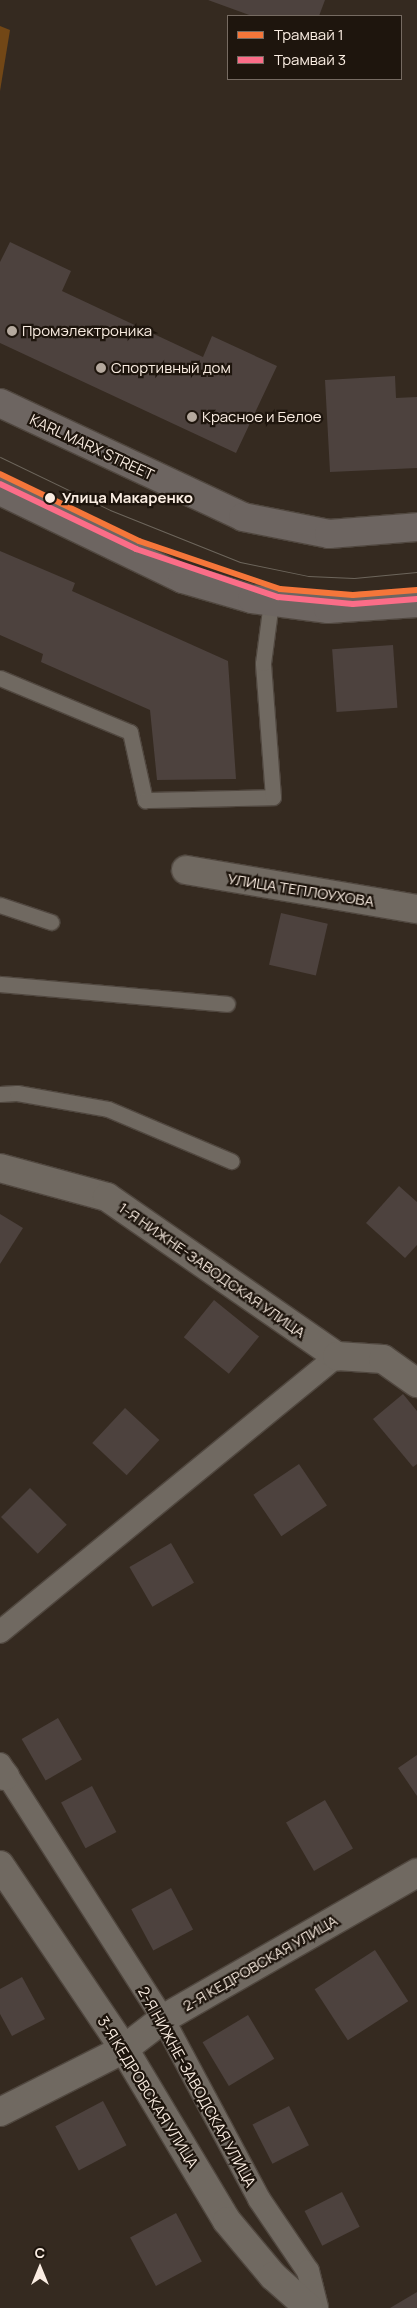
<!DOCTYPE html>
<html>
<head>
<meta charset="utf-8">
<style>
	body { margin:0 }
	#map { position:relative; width:417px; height:2308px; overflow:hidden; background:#352a20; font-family:Manrope,sans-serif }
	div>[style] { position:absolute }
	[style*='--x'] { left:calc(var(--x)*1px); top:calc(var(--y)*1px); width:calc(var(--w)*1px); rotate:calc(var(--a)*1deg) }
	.green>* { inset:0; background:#724716 }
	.building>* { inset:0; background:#4d423e; transform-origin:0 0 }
	.roads { filter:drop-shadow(1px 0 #50473f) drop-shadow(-1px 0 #50473f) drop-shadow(0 1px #50473f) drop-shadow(0 -1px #50473f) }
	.service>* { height:15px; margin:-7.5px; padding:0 7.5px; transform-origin:7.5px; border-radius:7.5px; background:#706961 }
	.pedestrian>* { height:22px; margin:-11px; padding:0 11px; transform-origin:11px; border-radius:11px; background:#706961 }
	.minor>* { height:28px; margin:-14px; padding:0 14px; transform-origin:14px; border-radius:14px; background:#706961 }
	.secondary>* { height:28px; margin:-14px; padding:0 14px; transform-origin:14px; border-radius:14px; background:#6d6561 }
	.tram>* { height:1px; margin:-0.5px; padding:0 0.5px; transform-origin:0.5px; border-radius:0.5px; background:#6d665c }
	.tram-1>* { height:6px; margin:-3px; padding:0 3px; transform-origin:3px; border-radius:3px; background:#f5763a }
	.tram-2>* { height:6px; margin:-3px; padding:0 3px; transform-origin:3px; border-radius:3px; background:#fb6d88 }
	.dots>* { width:14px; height:14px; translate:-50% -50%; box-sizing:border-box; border:2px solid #1e150d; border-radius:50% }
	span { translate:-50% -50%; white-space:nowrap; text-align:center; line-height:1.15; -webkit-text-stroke:4.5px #1e150d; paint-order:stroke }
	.poi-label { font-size:15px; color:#faede2 }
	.left { translate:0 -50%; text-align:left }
	.street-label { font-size:15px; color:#faede2 }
	.stop-label { font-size:15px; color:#faede2; font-weight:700 }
	.legend { position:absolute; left:227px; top:15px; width:175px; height:65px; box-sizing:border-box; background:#1e150d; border:1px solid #766b62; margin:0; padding:6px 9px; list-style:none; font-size:15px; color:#faede2 }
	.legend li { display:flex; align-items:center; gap:10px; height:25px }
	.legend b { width:25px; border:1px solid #766b62 }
	.north { position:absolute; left:15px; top:2243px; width:50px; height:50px; -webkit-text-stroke:4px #1e150d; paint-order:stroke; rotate:0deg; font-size:14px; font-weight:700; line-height:20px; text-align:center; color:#faede2 }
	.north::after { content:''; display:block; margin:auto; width:18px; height:22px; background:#faede2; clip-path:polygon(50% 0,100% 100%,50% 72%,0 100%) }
</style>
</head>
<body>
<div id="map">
	<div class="green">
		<i style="clip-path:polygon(0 26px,10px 30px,0 91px)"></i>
	</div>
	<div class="building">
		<i style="clip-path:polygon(208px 0,325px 0,319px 16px,252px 16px)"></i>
		<i style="clip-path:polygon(10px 242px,71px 271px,62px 291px,203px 357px,212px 336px,277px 366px,236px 453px,0 343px,0 262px)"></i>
		<i style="clip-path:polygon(395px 376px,396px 398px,417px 397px,417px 468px,330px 472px,325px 380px)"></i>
		<i style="clip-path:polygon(0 551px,75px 583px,72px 591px,228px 661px,236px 779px,157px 780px,150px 710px,41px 662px,43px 654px,0 635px)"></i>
		<i style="left:393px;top:645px;width:63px;height:61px;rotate:86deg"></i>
		<i style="left:281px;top:913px;width:48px;height:53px;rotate:13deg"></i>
		<i style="clip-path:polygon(399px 1186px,417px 1202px,417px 1245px,405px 1258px,366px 1223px)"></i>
		<i style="clip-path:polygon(0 1214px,23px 1228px,0 1264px)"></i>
		<i style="left:214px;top:1300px;width:58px;height:48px;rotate:39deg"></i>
		<i style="clip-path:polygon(403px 1394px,417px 1411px,417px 1464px,413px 1467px,373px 1419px)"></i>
		<i style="left:125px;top:1408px;width:47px;height:48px;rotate:43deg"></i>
		<i style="left:299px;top:1464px;width:50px;height:55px;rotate:56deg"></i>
		<i style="left:30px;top:1488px;width:52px;height:41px;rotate:45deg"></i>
		<i style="left:171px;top:1543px;width:46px;height:48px;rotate:60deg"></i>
		<i style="left:58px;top:1718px;width:48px;height:42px;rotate:60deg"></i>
		<i style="clip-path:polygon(417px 1755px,417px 1796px,398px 1768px)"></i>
		<i style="left:92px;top:1786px;width:52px;height:35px;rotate:62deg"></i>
		<i style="left:325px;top:1800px;width:56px;height:45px;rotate:60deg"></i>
		<i style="left:171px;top:1888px;width:47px;height:45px;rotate:62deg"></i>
		<i style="left:375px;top:1950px;width:61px;height:72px;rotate:57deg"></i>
		<i style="clip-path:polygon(22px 1977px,45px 2019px,12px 2036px,0 2014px,0 1989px)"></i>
		<i style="left:248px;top:2015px;width:51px;height:53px;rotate:59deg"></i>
		<i style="left:103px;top:2101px;width:50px;height:54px;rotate:62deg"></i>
		<i style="left:289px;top:2106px;width:44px;height:41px;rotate:63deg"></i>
		<i style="left:342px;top:2192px;width:39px;height:42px;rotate:63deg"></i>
		<i style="left:176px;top:2213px;width:55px;height:52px;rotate:62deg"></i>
		<i style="clip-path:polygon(417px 2292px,417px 2308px,390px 2308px)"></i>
	</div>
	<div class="roads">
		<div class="service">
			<i style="--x:0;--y:678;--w:141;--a:22.6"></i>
			<i style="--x:130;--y:732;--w:70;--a:77.6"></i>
			<i style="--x:145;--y:800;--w:128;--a:-1.3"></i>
			<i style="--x:273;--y:797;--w:134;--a:-94.3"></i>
			<i style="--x:263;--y:663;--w:62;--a:-82.5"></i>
			<i style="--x:0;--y:905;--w:54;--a:18.4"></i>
			<i style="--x:0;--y:984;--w:228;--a:5"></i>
			<i style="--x:0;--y:1094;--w:17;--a:-3"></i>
			<i style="--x:17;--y:1093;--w:92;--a:10"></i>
			<i style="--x:108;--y:1109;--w:134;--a:22.9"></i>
		</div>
		<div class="pedestrian">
			<i style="--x:0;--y:1632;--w:436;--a:-39.3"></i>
			<i style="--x:0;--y:1764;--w:303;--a:57.4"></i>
			<i style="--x:163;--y:2019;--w:204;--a:61.9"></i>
			<i style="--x:259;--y:2199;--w:87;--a:55.8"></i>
			<i style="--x:308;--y:2271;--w:38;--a:76"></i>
		</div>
		<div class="minor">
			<i style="--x:186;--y:870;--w:234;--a:9.6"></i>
			<i style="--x:0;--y:1168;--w:111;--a:15.2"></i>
			<i style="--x:107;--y:1197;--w:280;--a:34.7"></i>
			<i style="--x:337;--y:1356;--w:46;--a:3.7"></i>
			<i style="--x:383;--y:1359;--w:42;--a:35.2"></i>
			<i style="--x:0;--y:1770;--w:8;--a:50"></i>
			<i style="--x:0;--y:1865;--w:222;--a:56"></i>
			<i style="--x:124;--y:2049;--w:200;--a:59.1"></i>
			<i style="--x:227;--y:2221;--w:72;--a:50.1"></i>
			<i style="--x:273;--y:2276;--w:48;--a:41.6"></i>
			<i style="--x:0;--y:2112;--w:139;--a:-26.9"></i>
			<i style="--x:124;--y:2049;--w:49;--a:-37.6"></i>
			<i style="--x:163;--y:2019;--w:293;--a:-29.9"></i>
		</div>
		<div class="secondary">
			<i style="--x:0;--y:403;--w:268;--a:25.1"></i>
			<i style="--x:243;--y:517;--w:88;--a:11.2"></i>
			<i style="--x:329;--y:534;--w:88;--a:-4.5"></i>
			<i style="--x:0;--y:491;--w:203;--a:25.7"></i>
			<i style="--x:183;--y:579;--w:72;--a:16.2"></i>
			<i style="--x:252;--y:599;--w:77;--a:7.5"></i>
			<i style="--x:328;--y:609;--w:89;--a:-3.9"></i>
		</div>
	</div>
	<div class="tram">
		<i style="--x:0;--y:457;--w:122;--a:25.7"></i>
		<i style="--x:110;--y:510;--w:140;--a:21.8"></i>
		<i style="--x:240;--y:562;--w:69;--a:11.6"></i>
		<i style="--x:308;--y:576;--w:46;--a:2.5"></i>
		<i style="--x:354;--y:578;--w:63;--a:-5.4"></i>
	</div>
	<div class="tram-1">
		<i style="--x:0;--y:474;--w:154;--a:25.7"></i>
		<i style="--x:139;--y:541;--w:149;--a:18.8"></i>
		<i style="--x:280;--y:589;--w:73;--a:4.7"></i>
		<i style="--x:353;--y:595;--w:64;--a:-4.5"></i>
	</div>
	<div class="tram-2">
		<i style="--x:0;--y:484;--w:151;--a:25.5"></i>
		<i style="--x:136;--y:549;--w:150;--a:18.7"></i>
		<i style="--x:278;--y:597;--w:75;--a:5.3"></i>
		<i style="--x:353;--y:604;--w:64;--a:-4.5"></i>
	</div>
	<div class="dots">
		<i style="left:12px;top:331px;background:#b5a99e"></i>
		<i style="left:101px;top:368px;background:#b5a99e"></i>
		<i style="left:192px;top:417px;background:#b5a99e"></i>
		<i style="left:50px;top:498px;background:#faede2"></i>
	</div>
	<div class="poi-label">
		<span class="left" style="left:22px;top:331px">Промэлектроника</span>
		<span class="left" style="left:111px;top:368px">Спортивный дом</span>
		<span class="left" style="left:202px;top:417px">Красное и Белое</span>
	</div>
	<div class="street-label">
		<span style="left:92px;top:447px;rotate:25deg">KARL MARX STREET</span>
		<span style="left:301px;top:890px;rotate:9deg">УЛИЦА ТЕПЛОУХОВА</span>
		<span style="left:212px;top:1270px;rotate:35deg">1-Я НИЖНЕ-ЗАВОДСКАЯ УЛИЦА</span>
		<span style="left:260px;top:1963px;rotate:-30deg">2-Я КЕДРОВСКАЯ УЛИЦА</span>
		<span style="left:197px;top:2087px;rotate:61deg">2-Я НИЖНЕ-ЗАВОДСКАЯ УЛИЦА</span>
		<span style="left:148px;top:2092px;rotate:58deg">3-Я КЕДРОВСКАЯ УЛИЦА</span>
	</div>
	<div class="stop-label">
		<span class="left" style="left:62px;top:498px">Улица Макаренко</span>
	</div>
	<ul class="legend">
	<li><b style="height:6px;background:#f5763a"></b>Трамвай 1</li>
	<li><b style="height:6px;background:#fb6d88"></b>Трамвай 3</li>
	</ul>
	<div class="north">С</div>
</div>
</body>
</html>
